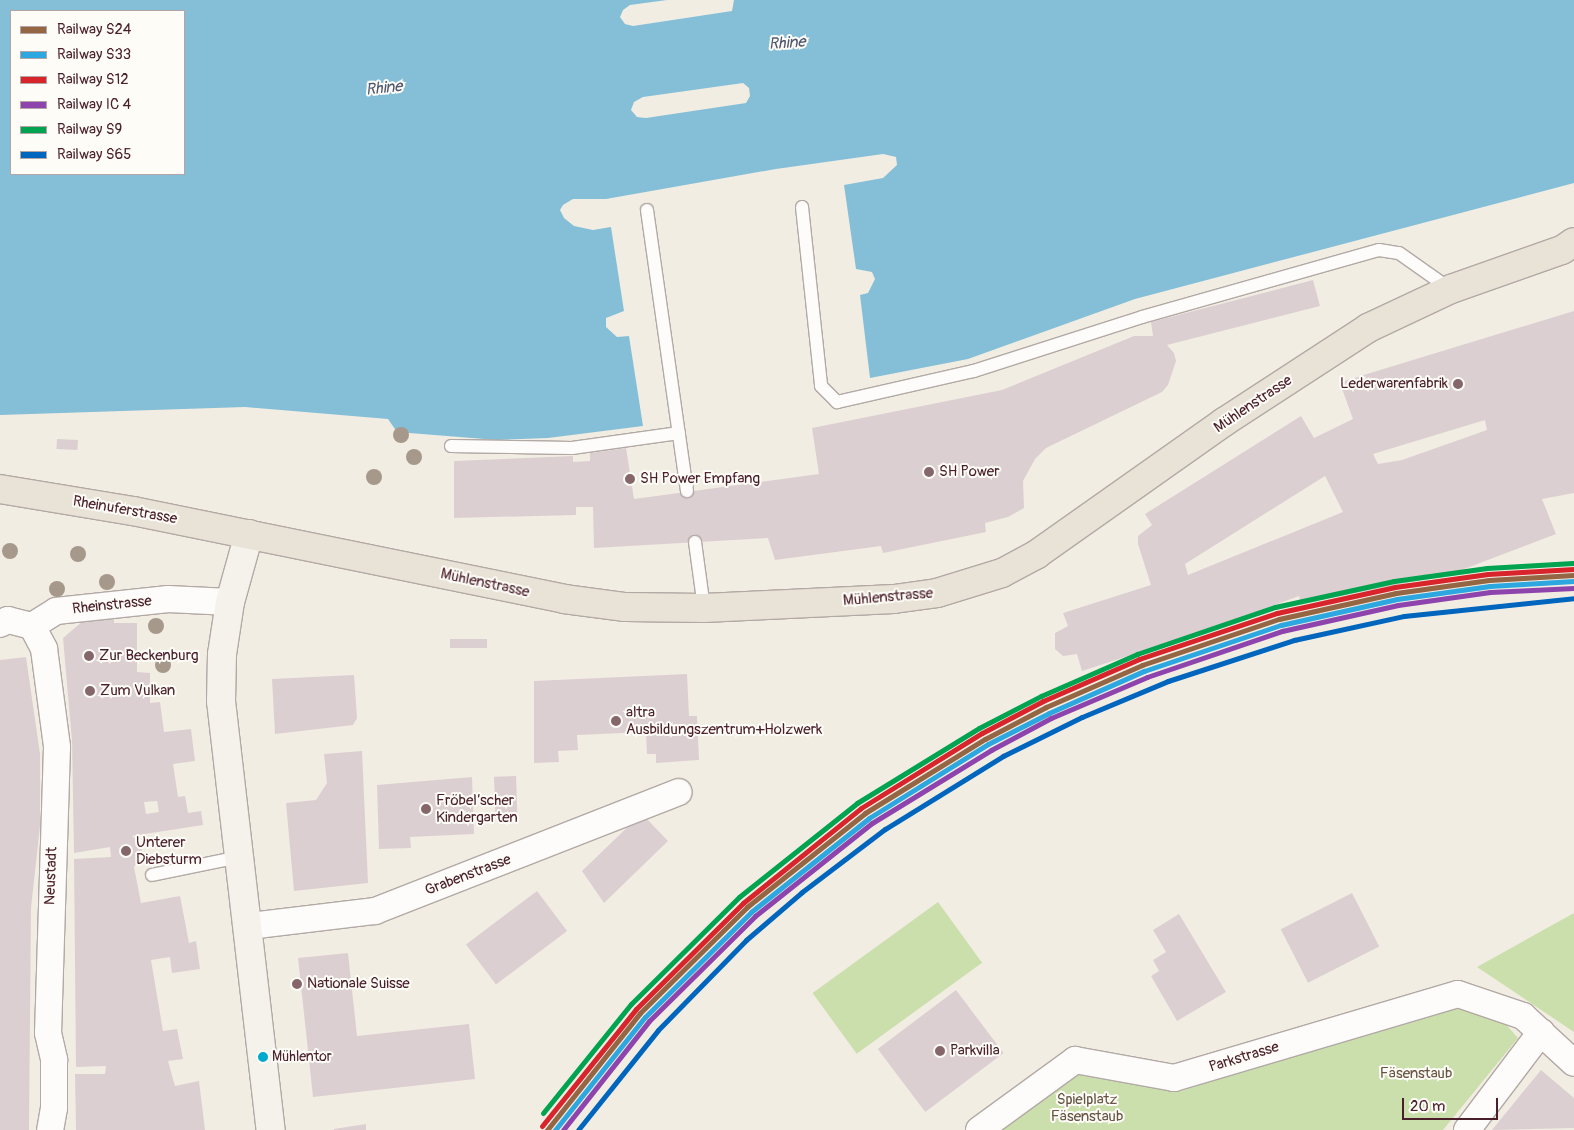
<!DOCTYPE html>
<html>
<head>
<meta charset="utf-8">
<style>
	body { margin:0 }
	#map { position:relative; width:1574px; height:1130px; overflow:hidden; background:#f2ede3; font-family:Pangolin,sans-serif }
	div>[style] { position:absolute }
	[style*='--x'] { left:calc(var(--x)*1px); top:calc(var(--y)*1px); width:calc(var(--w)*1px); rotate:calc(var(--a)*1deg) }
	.green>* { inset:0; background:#cbdfac; transform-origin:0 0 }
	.water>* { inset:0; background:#85bfd7 }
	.building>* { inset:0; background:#dccfd2; transform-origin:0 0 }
	.roads { filter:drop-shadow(1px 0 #b2a9a5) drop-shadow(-1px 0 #b2a9a5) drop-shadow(0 1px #b2a9a5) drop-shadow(0 -1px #b2a9a5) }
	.service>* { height:12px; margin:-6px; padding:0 6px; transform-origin:6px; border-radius:6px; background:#fdfcfb }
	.minor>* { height:26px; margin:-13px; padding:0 13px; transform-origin:13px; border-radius:13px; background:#fdfcfb }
	.secondary>* { height:28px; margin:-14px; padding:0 14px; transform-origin:14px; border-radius:14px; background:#f5f2ec }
	.primary>* { height:28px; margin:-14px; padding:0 14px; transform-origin:14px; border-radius:14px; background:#e8e3d6 }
	.rail-1>* { height:5px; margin:-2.5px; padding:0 2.5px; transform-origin:2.5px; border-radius:2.5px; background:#946644 }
	.rail-2>* { height:5px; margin:-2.5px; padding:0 2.5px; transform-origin:2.5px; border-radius:2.5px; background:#2da7df }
	.rail-3>* { height:5px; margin:-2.5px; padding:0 2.5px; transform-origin:2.5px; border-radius:2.5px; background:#d8242b }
	.rail-4>* { height:5px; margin:-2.5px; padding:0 2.5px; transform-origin:2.5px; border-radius:2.5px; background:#8e44ad }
	.rail-5>* { height:5px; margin:-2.5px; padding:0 2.5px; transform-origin:2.5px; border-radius:2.5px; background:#00a34f }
	.rail-6>* { height:5px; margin:-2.5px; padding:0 2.5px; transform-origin:2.5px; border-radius:2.5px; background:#0065bd }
	.trees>* { width:16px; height:16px; margin:-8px; border-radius:50%; background:#a6998c }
	.dots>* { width:14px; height:14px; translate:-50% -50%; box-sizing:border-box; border:2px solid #fdfcf7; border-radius:50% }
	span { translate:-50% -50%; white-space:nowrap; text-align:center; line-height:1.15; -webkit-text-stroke:4px #fdfcf7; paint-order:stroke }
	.bus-label { font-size:14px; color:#4a1f2b }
	.left { translate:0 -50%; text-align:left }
	.poi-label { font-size:15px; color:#4a1f2b }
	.right { translate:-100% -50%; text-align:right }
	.street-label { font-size:15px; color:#4a1f2b }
	.park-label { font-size:15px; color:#675544 }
	.water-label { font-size:16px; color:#4f576e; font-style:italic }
	.legend { position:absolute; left:10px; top:10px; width:175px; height:165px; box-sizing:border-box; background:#fdfcf7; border:1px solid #b5a4a5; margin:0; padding:6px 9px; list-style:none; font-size:15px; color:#4a1f2b }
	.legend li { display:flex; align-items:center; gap:10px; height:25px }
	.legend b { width:25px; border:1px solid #b5a4a5 }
	.scale { position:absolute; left:1402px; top:1098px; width:96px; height:22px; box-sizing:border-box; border:2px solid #4a1f2b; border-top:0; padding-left:6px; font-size:15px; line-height:18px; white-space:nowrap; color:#4a1f2b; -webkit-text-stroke:4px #fdfcf7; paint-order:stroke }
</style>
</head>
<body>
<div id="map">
	<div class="green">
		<i style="left:938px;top:902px;width:75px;height:155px;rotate:54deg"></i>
		<i style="clip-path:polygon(1574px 913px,1574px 1032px,1477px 967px)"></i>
		<i style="clip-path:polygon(1460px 1001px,1494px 1011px,1518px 1038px,1443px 1130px,998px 1130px,1075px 1072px,1178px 1092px)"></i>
	</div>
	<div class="water">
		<i style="clip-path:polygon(evenodd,0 0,667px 0,630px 5px,623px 10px,620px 17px,625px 24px,633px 26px,732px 11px,734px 0,1574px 0,1574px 183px,1135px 299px,968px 359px,870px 378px,860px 295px,868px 293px,875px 279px,872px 272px,856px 269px,844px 185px,883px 178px,897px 165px,896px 157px,883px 154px,776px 169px,606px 199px,573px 199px,563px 205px,560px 210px,564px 218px,574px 226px,593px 230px,611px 227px,624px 311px,606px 318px,606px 327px,617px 337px,629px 336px,643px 426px,548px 438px,497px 440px,397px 432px,388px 419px,245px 407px,0 415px,0 0,11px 11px,184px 11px,184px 174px,11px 174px,11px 11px,0 0,743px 83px,749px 88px,750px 96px,746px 103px,646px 118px,637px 117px,631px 110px,634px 102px,643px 97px,743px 83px)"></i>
	</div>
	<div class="building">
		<i style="clip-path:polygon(1313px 280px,1320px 306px,1167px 345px,1174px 353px,1176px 361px,1168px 385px,1162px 392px,1046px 448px,1035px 459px,1023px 481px,1024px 508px,1008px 517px,985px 523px,986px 532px,883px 553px,881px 546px,775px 560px,768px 538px,594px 548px,593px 507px,576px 507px,576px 515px,454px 518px,454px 461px,573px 456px,573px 462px,590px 461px,590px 453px,626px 448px,634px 499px,819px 474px,812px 428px,1002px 390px,1134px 336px,1153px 336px,1151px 322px)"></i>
		<i style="clip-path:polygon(evenodd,1574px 311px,1574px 493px,1542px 499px,1556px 534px,1451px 574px,1301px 604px,1299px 596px,1205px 631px,1082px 671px,1077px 654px,1063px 656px,1055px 649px,1055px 633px,1068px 626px,1063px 613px,1151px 585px,1138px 544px,1138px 536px,1152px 525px,1145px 514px,1301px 416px,1314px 438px,1353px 419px,1341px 386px,1344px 381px,1574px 311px,1485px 420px,1487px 430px,1402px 460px,1378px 464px,1373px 454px,1485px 420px,1574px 311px,1325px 476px,1343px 512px,1188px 575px,1185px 564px,1325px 476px)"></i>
		<i style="left:57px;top:439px;width:21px;height:10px;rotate:3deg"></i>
		<i style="clip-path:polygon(evenodd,114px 619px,114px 623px,137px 623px,137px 672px,150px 673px,150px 703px,160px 702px,164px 732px,191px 729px,195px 761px,173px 764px,178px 797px,185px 796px,188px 813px,201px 811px,203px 825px,132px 836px,141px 844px,142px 855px,134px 867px,141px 903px,180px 896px,189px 943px,196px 941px,200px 969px,172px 973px,170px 957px,151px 960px,163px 1031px,177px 1029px,183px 1059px,168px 1061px,175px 1086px,199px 1081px,205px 1130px,76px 1130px,75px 1074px,105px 1074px,106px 1066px,76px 1067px,74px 859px,111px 857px,110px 847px,74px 853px,72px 741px,63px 638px,83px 621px,114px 619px,157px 801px,159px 812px,146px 814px,144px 802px,157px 801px)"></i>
		<i style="left:487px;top:639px;width:9px;height:37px;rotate:90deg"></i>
		<i style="clip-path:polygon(26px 657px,40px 754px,40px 826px,31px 908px,29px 1130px,0 1130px,0 660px)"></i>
		<i style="clip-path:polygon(687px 674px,689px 716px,697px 716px,699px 760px,656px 763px,656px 754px,647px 754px,646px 732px,577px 735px,578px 750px,558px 751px,559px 762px,534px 763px,534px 681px)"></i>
		<i style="clip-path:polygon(354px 675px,357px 718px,353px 725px,275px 734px,272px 679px)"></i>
		<i style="clip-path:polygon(362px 751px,368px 883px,294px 891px,286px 803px,316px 800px,327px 783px,324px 754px)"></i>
		<i style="left:516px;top:776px;width:37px;height:22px;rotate:88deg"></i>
		<i style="clip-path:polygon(472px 777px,474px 834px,410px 837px,411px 848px,379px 849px,377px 785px)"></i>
		<i style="clip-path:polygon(644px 816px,668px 841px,604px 903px,582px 871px,638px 817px)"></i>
		<i style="left:537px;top:891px;width:50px;height:89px;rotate:53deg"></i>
		<i style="left:1352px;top:893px;width:60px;height:80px;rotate:63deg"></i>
		<i style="clip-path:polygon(1179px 914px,1226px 992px,1177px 1021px,1151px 976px,1159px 971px,1153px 960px,1166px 952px,1153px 930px)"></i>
		<i style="clip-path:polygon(348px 953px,357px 1036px,469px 1024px,475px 1079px,313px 1097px,298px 958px)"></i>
		<i style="left:956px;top:990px;width:79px;height:98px;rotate:53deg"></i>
		<i style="clip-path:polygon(1541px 1070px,1574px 1098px,1574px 1128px,1492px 1130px)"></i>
		<i style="clip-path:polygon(366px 1124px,366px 1130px,334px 1130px,334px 1129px)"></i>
	</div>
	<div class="roads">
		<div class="service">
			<i style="--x:802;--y:207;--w:180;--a:83.9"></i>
			<i style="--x:821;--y:386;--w:23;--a:45"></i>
			<i style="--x:837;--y:402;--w:140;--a:-12.8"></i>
			<i style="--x:974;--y:371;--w:176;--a:-17.8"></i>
			<i style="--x:1142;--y:317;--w:246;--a:-15.8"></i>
			<i style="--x:1379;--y:250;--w:20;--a:9"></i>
			<i style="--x:1399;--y:253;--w:62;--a:35.2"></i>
			<i style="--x:647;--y:210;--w:284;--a:81.9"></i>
			<i style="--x:451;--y:446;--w:121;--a:0.9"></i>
			<i style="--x:572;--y:448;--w:108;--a:-8"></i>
			<i style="--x:695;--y:542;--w:67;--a:82.2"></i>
			<i style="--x:152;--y:875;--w:90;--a:-11.6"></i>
		</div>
		<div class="minor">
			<i style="--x:0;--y:624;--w:9;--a:-27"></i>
			<i style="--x:8;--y:620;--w:25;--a:14"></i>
			<i style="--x:32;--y:626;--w:28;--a:-32"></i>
			<i style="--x:56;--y:611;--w:113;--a:-6.1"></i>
			<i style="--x:168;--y:599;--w:62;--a:2.8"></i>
			<i style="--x:32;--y:626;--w:26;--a:62"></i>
			<i style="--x:44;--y:649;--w:99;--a:82.4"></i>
			<i style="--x:57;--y:747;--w:286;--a:91.8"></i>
			<i style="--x:48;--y:1033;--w:28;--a:77"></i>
			<i style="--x:54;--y:1060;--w:48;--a:90"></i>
			<i style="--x:54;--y:1108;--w:22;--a:100"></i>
			<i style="--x:249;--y:926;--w:127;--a:-6.8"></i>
			<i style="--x:375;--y:911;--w:326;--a:-21.4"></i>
			<i style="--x:979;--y:1130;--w:119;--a:-36.1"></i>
			<i style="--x:1075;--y:1060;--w:101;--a:10.3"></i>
			<i style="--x:1174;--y:1078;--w:296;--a:-16.5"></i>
			<i style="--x:1458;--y:994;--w:69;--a:18.7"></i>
			<i style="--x:1523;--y:1016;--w:69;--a:42.7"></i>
			<i style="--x:1467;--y:1130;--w:123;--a:-52.9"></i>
		</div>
		<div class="secondary">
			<i style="--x:249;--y:534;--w:71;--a:105.6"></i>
			<i style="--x:230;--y:602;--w:53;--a:98.7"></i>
			<i style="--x:222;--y:654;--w:47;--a:91.2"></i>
			<i style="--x:221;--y:701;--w:432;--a:83.4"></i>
		</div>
		<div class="primary">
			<i style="--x:0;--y:489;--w:135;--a:9.4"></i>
			<i style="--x:133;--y:511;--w:440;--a:11.5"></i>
			<i style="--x:564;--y:599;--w:62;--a:7.5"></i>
			<i style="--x:625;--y:607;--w:79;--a:0.7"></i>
			<i style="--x:704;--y:608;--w:190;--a:-2.7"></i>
			<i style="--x:894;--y:599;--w:43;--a:-7.9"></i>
			<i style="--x:937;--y:593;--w:68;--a:-17.1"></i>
			<i style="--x:1002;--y:573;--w:40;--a:-28"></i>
			<i style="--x:1037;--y:554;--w:229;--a:-35.2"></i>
			<i style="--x:1224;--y:422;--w:172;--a:-33.1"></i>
			<i style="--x:1368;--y:328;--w:92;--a:-25.2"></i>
			<i style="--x:1451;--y:289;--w:118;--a:-19.4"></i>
			<i style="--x:1562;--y:250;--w:14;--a:-34"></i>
		</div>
	</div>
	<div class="rail-1">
		<i style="--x:547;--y:1130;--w:149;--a:-51.5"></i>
		<i style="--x:640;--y:1013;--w:151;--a:-44.7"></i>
		<i style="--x:747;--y:907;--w:151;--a:-38.5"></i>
		<i style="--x:865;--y:813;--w:141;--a:-31.7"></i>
		<i style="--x:985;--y:739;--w:69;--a:-27.7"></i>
		<i style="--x:1046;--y:707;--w:105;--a:-23.6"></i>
		<i style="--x:1142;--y:665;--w:145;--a:-18.6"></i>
		<i style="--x:1279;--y:619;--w:120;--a:-12.5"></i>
		<i style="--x:1396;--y:593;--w:94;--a:-8"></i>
		<i style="--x:1489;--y:580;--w:85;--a:-3.4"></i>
	</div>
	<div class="rail-2">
		<i style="--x:555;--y:1130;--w:144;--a:-51.5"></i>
		<i style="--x:645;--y:1017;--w:149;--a:-44.7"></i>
		<i style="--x:751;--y:912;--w:151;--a:-38.5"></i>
		<i style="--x:869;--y:818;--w:140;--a:-31.9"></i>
		<i style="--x:988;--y:744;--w:68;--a:-26.9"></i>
		<i style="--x:1049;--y:713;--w:104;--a:-23.9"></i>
		<i style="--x:1144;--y:671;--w:145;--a:-18.6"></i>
		<i style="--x:1281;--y:625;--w:119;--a:-12.6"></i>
		<i style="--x:1397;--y:599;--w:94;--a:-8"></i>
		<i style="--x:1490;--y:586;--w:84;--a:-3.4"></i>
	</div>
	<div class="rail-3">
		<i style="--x:542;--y:1126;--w:150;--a:-51.2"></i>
		<i style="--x:636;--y:1009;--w:151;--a:-44.7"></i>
		<i style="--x:743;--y:903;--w:151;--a:-38.8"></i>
		<i style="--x:861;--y:808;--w:142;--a:-31.8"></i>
		<i style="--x:982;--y:733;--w:69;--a:-27.7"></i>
		<i style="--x:1043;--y:701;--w:105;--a:-23.6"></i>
		<i style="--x:1139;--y:659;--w:145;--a:-18.4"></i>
		<i style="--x:1277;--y:613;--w:121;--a:-12.4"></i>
		<i style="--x:1395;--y:587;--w:94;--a:-8"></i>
		<i style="--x:1488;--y:574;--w:86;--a:-3.3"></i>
	</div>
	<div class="rail-4">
		<i style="--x:563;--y:1130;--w:139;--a:-51.7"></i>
		<i style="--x:649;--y:1021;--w:149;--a:-44.7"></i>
		<i style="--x:755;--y:916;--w:149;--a:-38.5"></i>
		<i style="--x:872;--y:823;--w:140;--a:-31.5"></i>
		<i style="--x:991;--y:750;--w:68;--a:-28.1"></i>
		<i style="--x:1051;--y:718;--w:104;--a:-23.1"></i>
		<i style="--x:1147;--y:677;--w:143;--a:-18.8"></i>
		<i style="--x:1282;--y:631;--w:119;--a:-12.6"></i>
		<i style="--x:1398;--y:605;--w:93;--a:-8"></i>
		<i style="--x:1490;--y:592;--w:84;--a:-2.7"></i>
	</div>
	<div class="rail-5">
		<i style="--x:543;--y:1113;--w:140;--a:-51.1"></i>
		<i style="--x:631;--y:1004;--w:152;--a:-44.7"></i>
		<i style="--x:739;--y:897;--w:151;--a:-38.5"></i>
		<i style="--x:857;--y:803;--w:143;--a:-31.6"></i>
		<i style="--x:979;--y:728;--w:70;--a:-27.3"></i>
		<i style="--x:1041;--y:696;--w:105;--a:-23.6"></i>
		<i style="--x:1137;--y:654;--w:146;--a:-18.8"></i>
		<i style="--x:1275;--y:607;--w:122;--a:-12.3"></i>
		<i style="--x:1394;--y:581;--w:94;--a:-8"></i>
		<i style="--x:1487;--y:568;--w:86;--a:-3.3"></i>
	</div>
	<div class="rail-6">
		<i style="--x:578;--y:1130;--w:128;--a:-51.3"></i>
		<i style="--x:658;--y:1030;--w:126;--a:-45.6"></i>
		<i style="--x:746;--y:940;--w:74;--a:-40.6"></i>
		<i style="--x:802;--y:892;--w:104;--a:-37.2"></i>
		<i style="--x:885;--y:829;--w:139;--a:-31.7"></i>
		<i style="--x:1003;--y:756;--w:88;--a:-26.3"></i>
		<i style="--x:1082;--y:717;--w:93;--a:-22.7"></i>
		<i style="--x:1168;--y:681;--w:133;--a:-18"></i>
		<i style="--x:1294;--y:640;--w:113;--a:-12.3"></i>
		<i style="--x:1404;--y:616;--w:171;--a:-6"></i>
	</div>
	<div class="trees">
		<i style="left:401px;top:435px"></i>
		<i style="left:414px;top:457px"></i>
		<i style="left:374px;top:477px"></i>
		<i style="left:10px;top:551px"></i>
		<i style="left:78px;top:554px"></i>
		<i style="left:107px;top:582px"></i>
		<i style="left:57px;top:589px"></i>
		<i style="left:156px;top:626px"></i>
		<i style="left:163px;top:665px"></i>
	</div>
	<div class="dots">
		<i style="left:1458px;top:384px;background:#85676b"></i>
		<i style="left:929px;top:472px;background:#85676b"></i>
		<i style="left:630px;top:479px;background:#85676b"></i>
		<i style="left:89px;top:656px;background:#85676b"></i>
		<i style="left:90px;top:691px;background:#85676b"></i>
		<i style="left:616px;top:721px;background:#85676b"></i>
		<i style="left:426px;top:809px;background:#85676b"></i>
		<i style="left:126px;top:851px;background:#85676b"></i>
		<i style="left:297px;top:984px;background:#85676b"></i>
		<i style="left:940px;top:1051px;background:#85676b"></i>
		<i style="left:263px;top:1057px;background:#00a9ce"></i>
	</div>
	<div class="bus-label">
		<span class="left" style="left:272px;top:1057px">Mühlentor</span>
	</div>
	<div class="poi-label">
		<span class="right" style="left:1448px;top:384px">Lederwarenfabrik</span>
		<span class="left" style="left:939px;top:472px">SH Power</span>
		<span class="left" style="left:640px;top:479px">SH Power Empfang</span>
		<span class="left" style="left:99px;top:656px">Zur Beckenburg</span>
		<span class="left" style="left:100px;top:691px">Zum Vulkan</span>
		<span class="left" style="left:626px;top:721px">altra<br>Ausbildungszentrum+Holzwerk</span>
		<span class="left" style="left:436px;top:809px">Fröbel’scher<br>Kindergarten</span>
		<span class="left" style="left:136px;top:851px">Unterer<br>Diebsturm</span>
		<span class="left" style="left:307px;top:984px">Nationale Suisse</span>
		<span class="left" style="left:950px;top:1051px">Parkvilla</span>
	</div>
	<div class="street-label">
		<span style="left:1253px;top:404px;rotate:-34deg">Mühlenstrasse</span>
		<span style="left:125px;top:510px;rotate:10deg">Rheinuferstrasse</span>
		<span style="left:485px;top:583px;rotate:12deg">Mühlenstrasse</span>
		<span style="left:888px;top:597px;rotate:-5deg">Mühlenstrasse</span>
		<span style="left:112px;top:605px;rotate:-6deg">Rheinstrasse</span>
		<span style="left:468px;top:875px;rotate:-21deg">Grabenstrasse</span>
		<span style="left:51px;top:876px;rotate:-88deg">Neustadt</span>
		<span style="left:1244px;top:1057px;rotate:-17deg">Parkstrasse</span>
	</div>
	<div class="park-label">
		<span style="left:1416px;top:1074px">Fäsenstaub</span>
		<span style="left:1087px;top:1108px">Spielplatz<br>Fäsenstaub</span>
	</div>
	<div class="water-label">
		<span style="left:787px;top:43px;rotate:-4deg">Rhine</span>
		<span style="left:384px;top:88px;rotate:-6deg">Rhine</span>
	</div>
	<ul class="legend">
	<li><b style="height:6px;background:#946644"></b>Railway S24</li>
	<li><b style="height:6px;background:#2da7df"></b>Railway S33</li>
	<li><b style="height:6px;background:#d8242b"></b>Railway S12</li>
	<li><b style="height:6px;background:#8e44ad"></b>Railway IC 4</li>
	<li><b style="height:6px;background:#00a34f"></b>Railway S9</li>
	<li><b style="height:6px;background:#0065bd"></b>Railway S65</li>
	</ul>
	<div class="scale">20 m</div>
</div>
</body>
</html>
